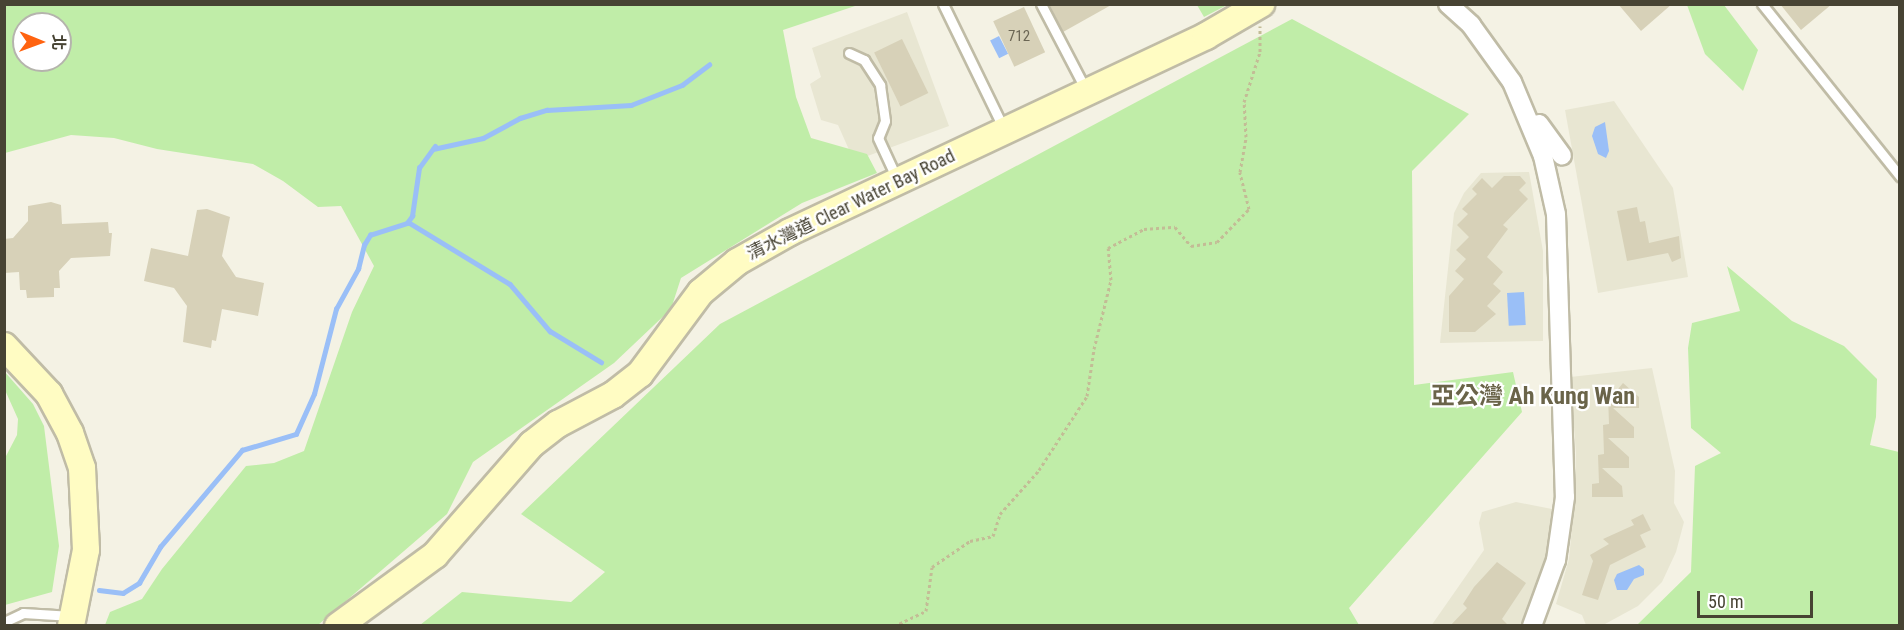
<!DOCTYPE html>
<html>
<head>
<meta charset="utf-8">
<style>
	body { margin:0 }
	#map { position:relative; width:1904px; height:630px; overflow:hidden; background:#f4f2e4; font-family:"Roboto Condensed","Noto Sans TC",sans-serif }
	div>[style] { position:absolute }
	[style*='--x'] { left:calc(var(--x)*1px); top:calc(var(--y)*1px); width:calc(var(--w)*1px); rotate:calc(var(--a)*1deg) }
	.residential>* { inset:0; background:#e8e6d2 }
	.green>* { inset:0; background:#c0eda8 }
	.water>* { inset:0; background:#9abff7; transform-origin:0 0 }
	.stream>* { height:4.5px; margin:-2.25px; padding:0 2.25px; transform-origin:2.25px; border-radius:2.25px; background:#9abff7 }
	.building>* { inset:0; background:#d7d1b8; transform-origin:0 0 }
	.path>* { height:3px; margin-top:-1.5px; transform-origin:0; background:repeating-linear-gradient(90deg,#c3bc96 0 3px,transparent 0 6px) }
	.roads { filter:drop-shadow(2px 0 #c0bca6) drop-shadow(-2px 0 #c0bca6) drop-shadow(0 2px #c0bca6) drop-shadow(0 -2px #c0bca6) }
	.lane>* { height:9px; margin:-4.5px; padding:0 4.5px; transform-origin:4.5px; border-radius:4.5px; background:#fff }
	.street>* { height:18px; margin:-9px; padding:0 9px; transform-origin:9px; border-radius:9px; background:#fff }
	.secondary>* { height:26px; margin:-13px; padding:0 13px; transform-origin:13px; border-radius:13px; background:#fffcc3 }
	span { translate:-50% -50%; white-space:nowrap; text-align:center; line-height:1.15; -webkit-text-stroke:4.5px #fff; paint-order:stroke }
	.number-label { font-size:15px; color:#6b6654 }
	.number-label span { -webkit-text-stroke-width:0 }
	.street-label { font-size:18px; color:#474333 }
	.district-label { font-size:24px; color:#6a6449; font-weight:700 }
	.frame { position:absolute; inset:0; border:6px solid #474333; pointer-events:none }
	.north { position:absolute; left:12px; top:12px; width:60px; height:60px; box-sizing:border-box; background:#fff; border:2px solid #b5b4ad; border-radius:50%; rotate:91deg; font-size:16px; font-weight:700; line-height:24px; text-align:center; color:#474333 }
	.north::after { content:''; display:block; margin:auto; width:21px; height:27px; background:#ff6310; clip-path:polygon(50% 0,100% 100%,50% 72%,0 100%) }
	.scale { position:absolute; left:1697px; top:591px; width:116px; height:27px; box-sizing:border-box; border:3px solid #474333; border-top:0; padding-left:8px; font-size:18px; line-height:21px; white-space:nowrap; color:#474333; -webkit-text-stroke:4px #fff; paint-order:stroke }
</style>
</head>
<body>
<div id="map">
	<div class="residential">
		<i style="clip-path:polygon(907px 12px,949px 126px,854px 161px,838px 125px,821px 120px,810px 84px,821px 77px,812px 48px)"></i>
		<i style="clip-path:polygon(1614px 101px,1673px 188px,1688px 277px,1598px 293px,1565px 110px)"></i>
		<i style="clip-path:polygon(1529px 172px,1543px 251px,1543px 341px,1440px 343px,1454px 213px,1464px 193px,1481px 173px)"></i>
		<i style="clip-path:polygon(1652px 368px,1675px 471px,1674px 503px,1684px 522px,1676px 552px,1662px 582px,1638px 606px,1605px 624px,1586px 625px,1582px 615px,1556px 604px,1569px 559px,1574px 507px,1576px 453px,1570px 377px)"></i>
		<i style="clip-path:polygon(1516px 502px,1557px 510px,1545px 575px,1524px 625px,1431px 626px,1484px 550px,1479px 523px,1482px 512px)"></i>
	</div>
	<div class="green">
		<i style="clip-path:polygon(evenodd,861px 4px,783px 30px,796px 97px,811px 138px,867px 154px,877px 173px,802px 203px,681px 278px,671px 309px,614px 363px,473px 462px,447px 514px,318px 625px,105px 625px,110px 612px,142px 599px,162px 569px,246px 466px,274px 463px,304px 451px,352px 312px,374px 266px,341px 206px,318px 207px,283px 181px,253px 164px,157px 149px,114px 138px,71px 135px,5px 153px,5px 5px,861px 4px,24px 24px,60px 24px,60px 60px,24px 60px,24px 24px)"></i>
		<i style="clip-path:polygon(1197px 5px,1227px 5px,1204px 17px)"></i>
		<i style="clip-path:polygon(1687px 5px,1724px 5px,1758px 50px,1743px 91px,1705px 54px)"></i>
		<i style="clip-path:polygon(1292px 19px,1469px 114px,1412px 171px,1414px 385px,1513px 372px,1522px 412px,1349px 608px,1359px 625px,420px 625px,462px 592px,571px 602px,605px 572px,521px 514px,720px 324px)"></i>
		<i style="clip-path:polygon(1727px 266px,1792px 321px,1844px 346px,1877px 379px,1876px 417px,1870px 445px,1899px 452px,1899px 625px,1637px 625px,1691px 572px,1695px 466px,1721px 453px,1691px 428px,1688px 348px,1692px 323px,1740px 311px)"></i>
		<i style="clip-path:polygon(4px 371px,33px 404px,44px 426px,59px 546px,52px 592px,5px 605px,5px 458px,17px 435px,18px 419px,5px 390px)"></i>
	</div>
	<div class="water">
		<i style="left:999px;top:36px;width:20px;height:10px;rotate:63deg"></i>
		<i style="clip-path:polygon(1605px 122px,1609px 151px,1606px 158px,1598px 154px,1592px 136px,1595px 127px)"></i>
		<i style="left:1524px;top:292px;width:33px;height:17px;rotate:87deg"></i>
		<i style="clip-path:polygon(1639px 565px,1644px 569px,1644px 575px,1634px 579px,1627px 590px,1617px 590px,1614px 580px,1617px 574px)"></i>
	</div>
	<div class="stream">
		<i style="--x:433;--y:149;--w:51;--a:-12.4"></i>
		<i style="--x:483;--y:138;--w:42;--a:-28.4"></i>
		<i style="--x:520;--y:118;--w:28;--a:-17"></i>
		<i style="--x:547;--y:110;--w:84;--a:-3.4"></i>
		<i style="--x:631;--y:105;--w:55;--a:-21.4"></i>
		<i style="--x:682;--y:85;--w:34;--a:-37"></i>
		<i style="--x:408;--y:222;--w:119;--a:31.3"></i>
		<i style="--x:510;--y:284;--w:62;--a:49.6"></i>
		<i style="--x:550;--y:331;--w:60;--a:31.3"></i>
		<i style="--x:99;--y:590;--w:24;--a:7"></i>
		<i style="--x:123;--y:593;--w:19;--a:-32"></i>
		<i style="--x:139;--y:583;--w:42;--a:-59.7"></i>
		<i style="--x:160;--y:547;--w:127;--a:-49.8"></i>
		<i style="--x:242;--y:450;--w:56;--a:-16.5"></i>
		<i style="--x:296;--y:434;--w:44;--a:-65.8"></i>
		<i style="--x:314;--y:394;--w:88;--a:-75.5"></i>
		<i style="--x:336;--y:309;--w:46;--a:-61.2"></i>
		<i style="--x:358;--y:269;--w:25;--a:-76"></i>
		<i style="--x:364;--y:245;--w:12;--a:-59"></i>
		<i style="--x:370;--y:235;--w:39;--a:-18"></i>
		<i style="--x:407;--y:223;--w:9;--a:-54"></i>
		<i style="--x:412;--y:216;--w:49;--a:-81.7"></i>
		<i style="--x:419;--y:168;--w:27;--a:-54"></i>
	</div>
	<div class="building">
		<i style="clip-path:polygon(1049px 4px,1113px 4px,1063px 32px)"></i>
		<i style="clip-path:polygon(1618px 4px,1672px 4px,1641px 31px)"></i>
		<i style="clip-path:polygon(1780px 4px,1832px 4px,1801px 30px)"></i>
		<i style="left:1024px;top:7px;width:50px;height:34px;rotate:65deg"></i>
		<i style="left:902px;top:39px;width:60px;height:31px;rotate:64deg"></i>
		<i style="clip-path:polygon(1504px 176px,1520px 176px,1526px 183px,1519px 190px,1528px 199px,1503px 225px,1508px 229px,1487px 257px,1503px 272px,1493px 284px,1501px 291px,1487px 306px,1496px 314px,1475px 332px,1449px 332px,1449px 296px,1464px 279px,1455px 271px,1466px 259px,1456px 250px,1469px 237px,1457px 225px,1468px 214px,1462px 209px,1477px 194px,1472px 189px,1482px 178px,1492px 188px)"></i>
		<i style="clip-path:polygon(51px 202px,61px 205px,62px 224px,108px 222px,109px 233px,112px 233px,110px 256px,71px 258px,59px 271px,60px 288px,54px 288px,54px 297px,27px 298px,26px 290px,20px 290px,19px 272px,4px 273px,4px 239px,13px 238px,28px 221px,28px 206px)"></i>
		<i style="clip-path:polygon(1637px 207px,1640px 222px,1645px 221px,1649px 243px,1679px 236px,1681px 258px,1672px 262px,1668px 253px,1627px 261px,1617px 211px)"></i>
		<i style="clip-path:polygon(207px 209px,230px 217px,222px 256px,236px 277px,264px 283px,258px 316px,222px 309px,216px 341px,212px 340px,211px 348px,183px 342px,187px 306px,174px 288px,144px 281px,151px 248px,188px 256px,197px 210px)"></i>
		<i style="clip-path:polygon(1623px 383px,1639px 397px,1639px 408px,1613px 408px,1634px 427px,1634px 438px,1608px 438px,1629px 457px,1629px 468px,1602px 468px,1622px 486px,1623px 497px,1592px 497px,1592px 484px,1599px 483px,1598px 455px,1604px 454px,1603px 425px,1609px 424px,1608px 395px,1614px 394px)"></i>
		<i style="clip-path:polygon(1643px 514px,1651px 530px,1640px 535px,1646px 547px,1610px 565px,1598px 600px,1582px 595px,1593px 561px,1590px 555px,1609px 544px,1603px 539px,1634px 525px,1631px 520px)"></i>
		<i style="clip-path:polygon(1497px 562px,1526px 583px,1502px 619px,1509px 626px,1450px 626px,1467px 608px,1463px 604px,1474px 587px)"></i>
	</div>
	<div class="path">
		<i style="--x:894;--y:626;--w:35;--a:-25"></i>
		<i style="--x:926;--y:611;--w:44;--a:-82.2"></i>
		<i style="--x:932;--y:567;--w:46;--a:-34.4"></i>
		<i style="--x:970;--y:541;--w:24;--a:-12"></i>
		<i style="--x:993;--y:536;--w:23;--a:-72"></i>
		<i style="--x:1000;--y:514;--w:59;--a:-48.4"></i>
		<i style="--x:1039;--y:470;--w:88;--a:-57"></i>
		<i style="--x:1087;--y:396;--w:48;--a:-81.5"></i>
		<i style="--x:1094;--y:349;--w:71;--a:-76.2"></i>
		<i style="--x:1111;--y:280;--w:32;--a:-95"></i>
		<i style="--x:1108;--y:248;--w:41;--a:-27.8"></i>
		<i style="--x:1144;--y:229;--w:31;--a:-4"></i>
		<i style="--x:1175;--y:227;--w:25;--a:50"></i>
		<i style="--x:1191;--y:246;--w:26;--a:-9"></i>
		<i style="--x:1217;--y:242;--w:46;--a:-45.9"></i>
		<i style="--x:1249;--y:209;--w:38;--a:-104"></i>
		<i style="--x:1240;--y:172;--w:36;--a:-80"></i>
		<i style="--x:1246;--y:137;--w:35;--a:-93"></i>
		<i style="--x:1244;--y:102;--w:52;--a:-72.3"></i>
		<i style="--x:1260;--y:52;--w:26;--a:-90"></i>
	</div>
	<div class="roads">
		<div class="lane">
			<i style="--x:943;--y:4;--w:139;--a:64"></i>
			<i style="--x:1041;--y:4;--w:97;--a:62.4"></i>
			<i style="--x:1762;--y:4;--w:221;--a:51.3"></i>
			<i style="--x:849;--y:53;--w:17;--a:25"></i>
			<i style="--x:864;--y:60;--w:30;--a:57"></i>
			<i style="--x:880;--y:85;--w:36;--a:82"></i>
			<i style="--x:885;--y:121;--w:18;--a:112"></i>
			<i style="--x:878;--y:138;--w:45;--a:65.1"></i>
			<i style="--x:4;--y:622;--w:21;--a:-25"></i>
			<i style="--x:23;--y:613;--w:49;--a:3.5"></i>
		</div>
		<div class="street">
			<i style="--x:1448;--y:4;--w:31;--a:42"></i>
			<i style="--x:1471;--y:25;--w:70;--a:54.3"></i>
			<i style="--x:1512;--y:82;--w:80;--a:67.3"></i>
			<i style="--x:1543;--y:156;--w:59;--a:77.4"></i>
			<i style="--x:1556;--y:214;--w:283;--a:88.2"></i>
			<i style="--x:1565;--y:497;--w:64;--a:98.1"></i>
			<i style="--x:1556;--y:560;--w:70;--a:110"></i>
			<i style="--x:1539;--y:124;--w:39;--a:54"></i>
		</div>
		<div class="secondary">
			<i style="--x:4;--y:346;--w:66;--a:46.8"></i>
			<i style="--x:49;--y:394;--w:44;--a:61.7"></i>
			<i style="--x:70;--y:433;--w:37;--a:71"></i>
			<i style="--x:82;--y:468;--w:82;--a:87.2"></i>
			<i style="--x:86;--y:550;--w:77;--a:101.2"></i>
			<i style="--x:338;--y:626;--w:120;--a:-36.2"></i>
			<i style="--x:435;--y:555;--w:147;--a:-48.9"></i>
			<i style="--x:532;--y:444;--w:33;--a:-38"></i>
			<i style="--x:558;--y:424;--w:62;--a:-27.8"></i>
			<i style="--x:613;--y:395;--w:34;--a:-38"></i>
			<i style="--x:640;--y:374;--w:102;--a:-53.4"></i>
			<i style="--x:701;--y:292;--w:47;--a:-39.8"></i>
			<i style="--x:737;--y:262;--w:61;--a:-29.5"></i>
			<i style="--x:790;--y:232;--w:460;--a:-25.2"></i>
			<i style="--x:1206;--y:36;--w:64;--a:-30.2"></i>
		</div>
	</div>
	<div class="number-label">
		<span style="left:1019px;top:37px">712</span>
	</div>
	<div class="street-label">
		<span style="left:851px;top:205px;rotate:-26deg">清水灣道 Clear Water Bay Road</span>
	</div>
	<div class="district-label">
		<span style="left:1533px;top:397px">亞公灣 Ah Kung Wan</span>
	</div>
	<div class="frame"></div>
	<div class="north">北</div>
	<div class="scale">50 m</div>
</div>
</body>
</html>
